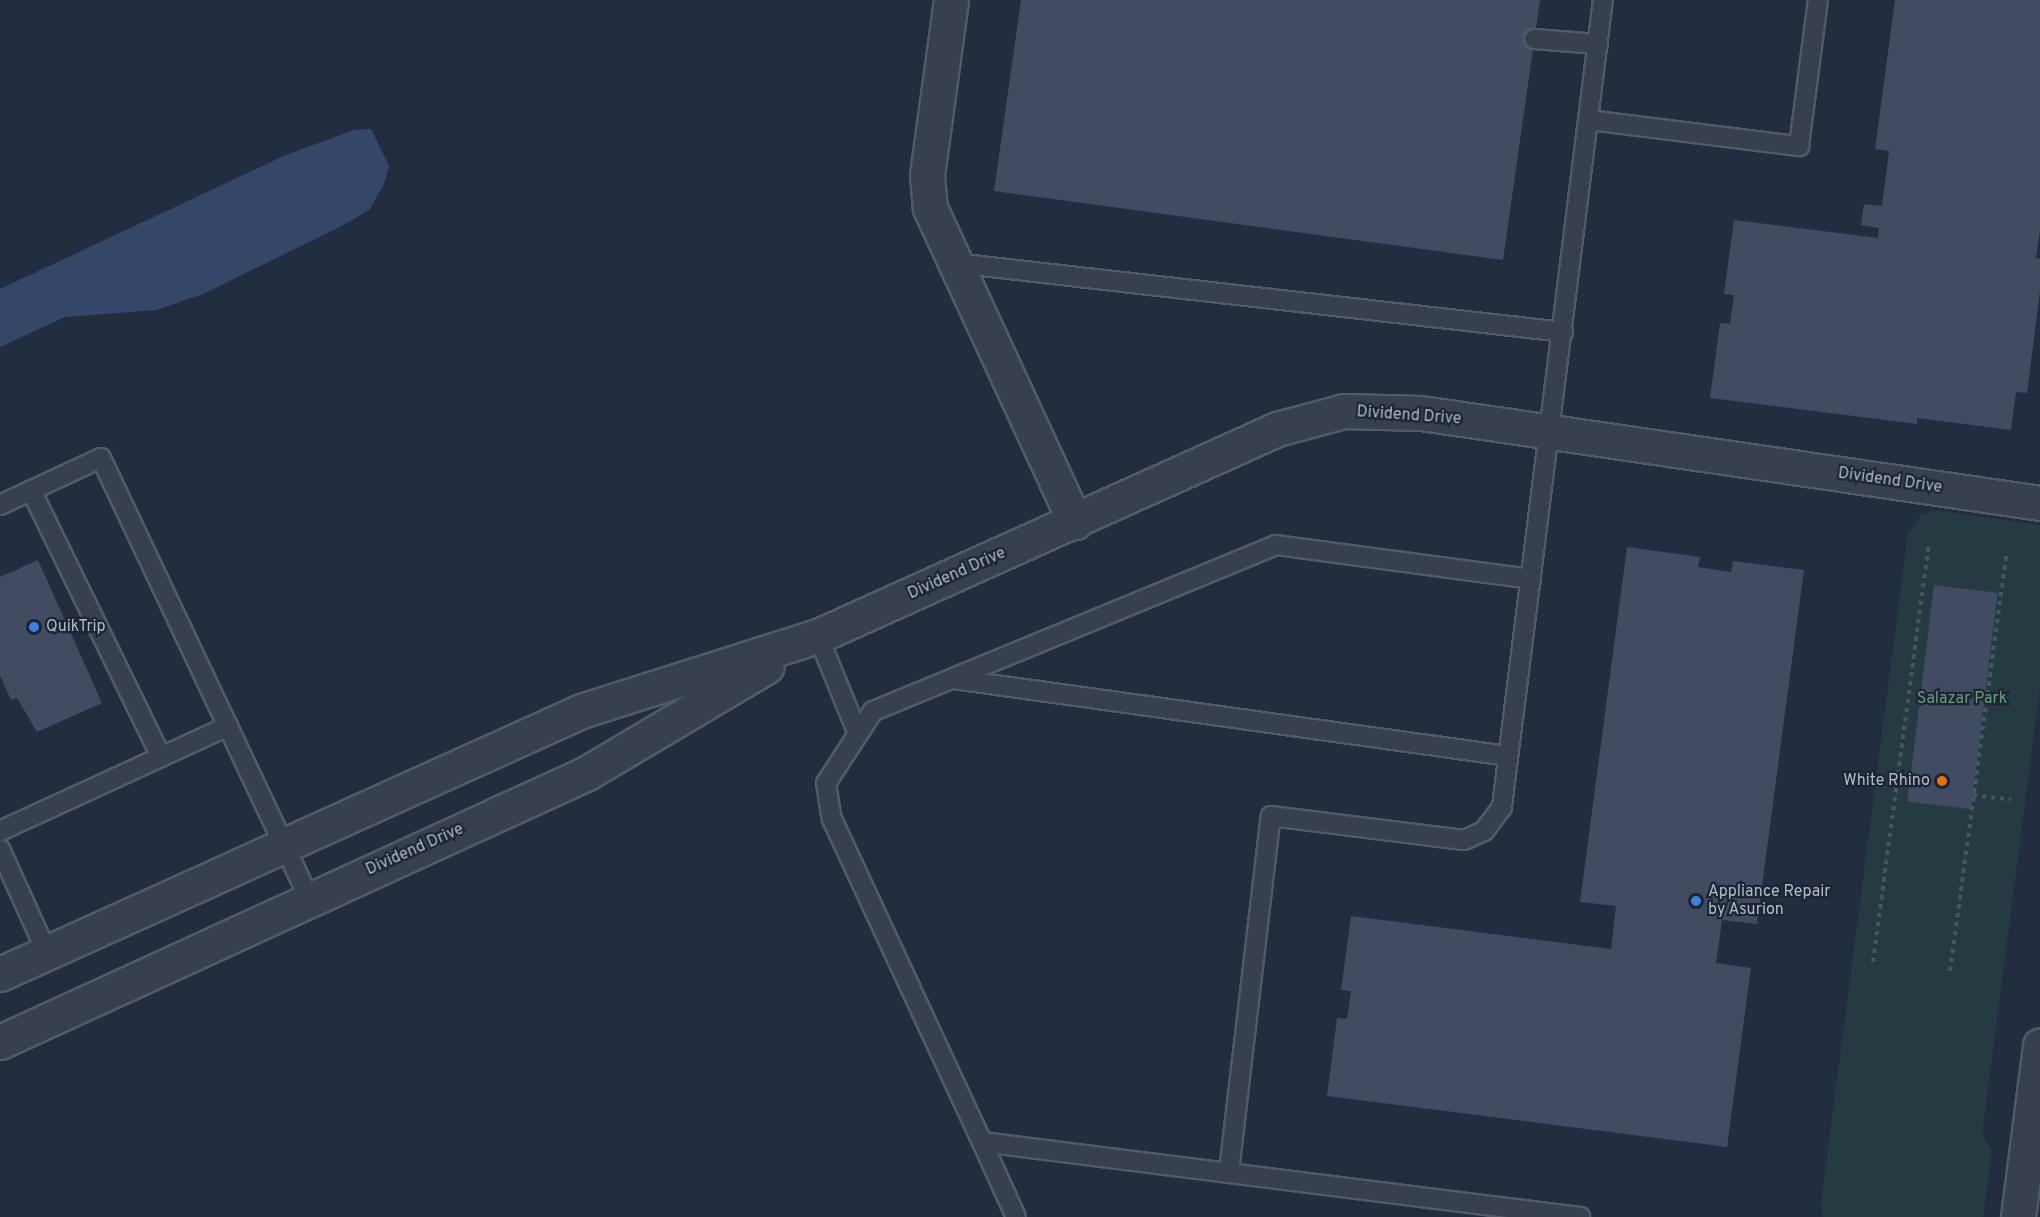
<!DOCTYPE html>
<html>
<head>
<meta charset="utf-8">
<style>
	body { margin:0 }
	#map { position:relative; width:2040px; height:1217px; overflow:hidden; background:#232d40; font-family:Overpass,sans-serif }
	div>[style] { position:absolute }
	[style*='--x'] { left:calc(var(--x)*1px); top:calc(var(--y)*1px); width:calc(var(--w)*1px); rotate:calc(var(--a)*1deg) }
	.green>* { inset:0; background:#253b41 }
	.water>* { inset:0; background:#354768 }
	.building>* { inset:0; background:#414c62; transform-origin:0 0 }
	.path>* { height:4px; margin-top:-2px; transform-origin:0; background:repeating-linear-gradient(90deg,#43585e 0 4.5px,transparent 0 9px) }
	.roads { filter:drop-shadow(2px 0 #525a6a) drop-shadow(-2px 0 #525a6a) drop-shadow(0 2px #525a6a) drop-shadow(0 -2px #525a6a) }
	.service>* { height:18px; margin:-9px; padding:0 9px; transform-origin:9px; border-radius:9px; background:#373f50 }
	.minor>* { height:33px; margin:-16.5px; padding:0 16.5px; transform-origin:16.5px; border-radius:16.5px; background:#373f50 }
	.tertiary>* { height:33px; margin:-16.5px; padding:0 16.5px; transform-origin:16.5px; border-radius:16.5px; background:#373f50 }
	.dots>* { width:16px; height:16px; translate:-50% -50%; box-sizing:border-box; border:3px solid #1c2435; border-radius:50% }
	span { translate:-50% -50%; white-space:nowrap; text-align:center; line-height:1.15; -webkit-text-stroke:4.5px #1c2435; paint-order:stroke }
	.street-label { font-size:16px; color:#b3baca }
	.poi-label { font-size:16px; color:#b3baca }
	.left { translate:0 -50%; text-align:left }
	.right { translate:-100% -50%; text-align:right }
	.park-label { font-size:16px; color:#699d79 }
</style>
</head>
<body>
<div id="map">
	<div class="green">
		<i style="clip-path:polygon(1934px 510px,2040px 525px,2040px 687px,1982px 1135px,1992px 1151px,1983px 1217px,1823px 1217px,1821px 1203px,1908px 534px,1921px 515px)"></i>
	</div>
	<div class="water">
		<i style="clip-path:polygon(371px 129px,389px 166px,384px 184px,370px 209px,344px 225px,203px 294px,156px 310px,65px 317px,0 347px,0 289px,286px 155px,354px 130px)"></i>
	</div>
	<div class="building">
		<i style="clip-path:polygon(1021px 0,1540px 0,1503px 260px,994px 191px)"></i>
		<i style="clip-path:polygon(1895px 0,2040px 0,2040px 230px,2036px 258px,2040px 259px,2040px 291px,2027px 393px,2016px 392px,2011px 430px,1917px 418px,1917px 424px,1710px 398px,1720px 323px,1730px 324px,1734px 295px,1724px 294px,1734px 220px,1878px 238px,1879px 228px,1861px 225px,1864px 204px,1882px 206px,1889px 151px,1875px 149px)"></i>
		<i style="clip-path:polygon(1627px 547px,1700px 557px,1698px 567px,1731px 572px,1733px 561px,1804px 570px,1757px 924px,1722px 920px,1719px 942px,1716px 963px,1751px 968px,1727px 1147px,1327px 1096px,1337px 1018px,1347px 1019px,1351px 991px,1341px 990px,1351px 916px,1611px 949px,1616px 906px,1580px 902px)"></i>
		<i style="clip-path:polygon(38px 560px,102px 703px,37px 732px,17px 698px,11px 700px,0 676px,0 577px)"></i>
		<i style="left:1934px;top:585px;width:64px;height:218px;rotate:7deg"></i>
	</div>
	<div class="path">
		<i style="--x:1973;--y:795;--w:38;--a:7"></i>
		<i style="--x:1873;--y:962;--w:421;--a:-82.4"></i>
		<i style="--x:1950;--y:971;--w:420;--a:-82.3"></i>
	</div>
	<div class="roads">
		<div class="service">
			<i style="--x:1534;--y:39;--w:64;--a:4.5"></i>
			<i style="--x:1589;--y:120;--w:212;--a:7.1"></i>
			<i style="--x:1799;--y:146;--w:147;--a:-82.6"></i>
			<i style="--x:955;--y:263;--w:612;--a:6.47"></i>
			<i style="--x:31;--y:490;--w:297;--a:64"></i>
			<i style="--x:0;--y:505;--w:111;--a:-25"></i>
			<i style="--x:101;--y:458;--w:487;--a:64.7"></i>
			<i style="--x:1531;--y:579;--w:257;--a:-172.4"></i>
			<i style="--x:1276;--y:545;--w:436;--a:157.6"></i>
			<i style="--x:873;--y:711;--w:86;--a:123.1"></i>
			<i style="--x:826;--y:783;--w:36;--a:81"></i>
			<i style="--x:832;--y:819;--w:356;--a:65.1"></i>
			<i style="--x:982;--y:1142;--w:603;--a:7.15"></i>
			<i style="--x:818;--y:636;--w:106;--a:67.8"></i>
			<i style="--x:953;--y:679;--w:560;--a:7.9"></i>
			<i style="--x:0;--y:831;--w:251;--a:-24.7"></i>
			<i style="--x:0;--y:849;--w:112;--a:65.7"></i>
			<i style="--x:982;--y:1142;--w:82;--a:65.6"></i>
			<i style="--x:1229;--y:1171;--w:357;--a:-83.3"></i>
			<i style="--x:1271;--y:816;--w:194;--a:7.1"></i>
			<i style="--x:1464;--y:840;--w:22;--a:-24"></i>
			<i style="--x:1484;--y:831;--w:30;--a:-53"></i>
			<i style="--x:1502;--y:807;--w:813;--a:-82.87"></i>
		</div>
		<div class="minor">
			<i style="--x:951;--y:0;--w:177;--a:97.8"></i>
			<i style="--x:927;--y:175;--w:33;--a:85"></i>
			<i style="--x:930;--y:208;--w:346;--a:65.2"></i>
			<i style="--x:0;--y:974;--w:638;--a:-24.35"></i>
			<i style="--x:581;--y:711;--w:249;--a:-17.6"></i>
			<i style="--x:818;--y:636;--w:504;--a:-24.27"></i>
			<i style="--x:1277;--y:429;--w:69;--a:-15"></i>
			<i style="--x:1344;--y:411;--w:77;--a:1.5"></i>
			<i style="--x:1421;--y:413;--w:626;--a:8.27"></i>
			<i style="--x:0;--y:1042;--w:646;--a:-24.62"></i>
			<i style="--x:587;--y:773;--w:209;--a:-30.7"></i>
		</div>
		<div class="tertiary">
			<i style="--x:2018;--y:1217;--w:173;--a:-82.7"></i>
		</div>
	</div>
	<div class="dots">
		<i style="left:34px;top:627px;background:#3f7fe0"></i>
		<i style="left:1942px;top:781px;background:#e8710a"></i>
		<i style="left:1696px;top:901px;background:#3f7fe0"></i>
	</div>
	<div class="street-label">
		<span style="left:1409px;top:416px;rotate:4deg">Dividend Drive</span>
		<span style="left:1890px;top:481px;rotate:8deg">Dividend Drive</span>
		<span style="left:957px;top:574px;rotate:-24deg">Dividend Drive</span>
		<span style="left:415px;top:850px;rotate:-24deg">Dividend Drive</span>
	</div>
	<div class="poi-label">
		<span class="left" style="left:46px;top:627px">QuikTrip</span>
		<span class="right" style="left:1930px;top:781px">White Rhino</span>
		<span class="left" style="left:1708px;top:901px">Appliance Repair<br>by Asurion</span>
	</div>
	<div class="park-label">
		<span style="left:1962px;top:699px">Salazar Park</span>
	</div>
</div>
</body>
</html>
